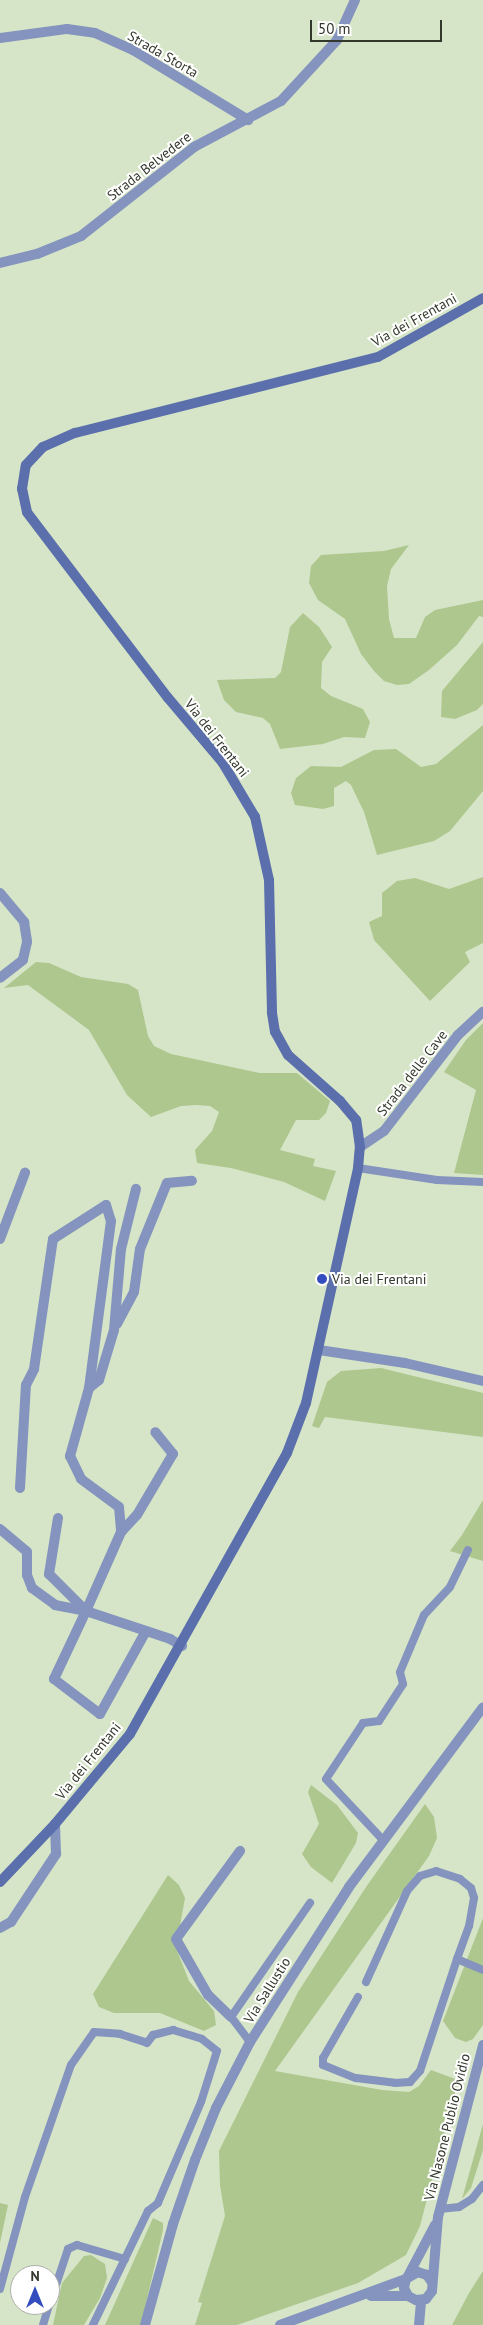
<!DOCTYPE html>
<html>
<head>
<meta charset="utf-8">
<style>
	body { margin:0 }
	#map { position:relative; width:483px; height:2325px; overflow:hidden; background:#d6e5c7; font-family:"PT Sans",sans-serif }
	div>[style] { position:absolute }
	[style*='--x'] { left:calc(var(--x)*1px); top:calc(var(--y)*1px); width:calc(var(--w)*1px); rotate:calc(var(--a)*1deg) }
	.green>* { inset:0; background:#adc78e }
	.lane>* { height:8px; margin:-4px; padding:0 4px; transform-origin:4px; border-radius:4px; background:#8494be }
	.street>* { height:10px; margin:-5px; padding:0 5px; transform-origin:5px; border-radius:5px; background:#8494be }
	.secondary>* { height:10px; margin:-5px; padding:0 5px; transform-origin:5px; border-radius:5px; background:#5a6fac }
	.dots>* { width:14px; height:14px; translate:-50% -50%; box-sizing:border-box; border:2px solid #fff; border-radius:50% }
	span { translate:-50% -50%; white-space:nowrap; text-align:center; line-height:1.15; -webkit-text-stroke:4px #fff; paint-order:stroke }
	.street-label { font-size:14px; color:#33382c }
	.poi-label { font-size:14px; color:#33382c }
	.left { translate:0 -50%; text-align:left }
	.north { position:absolute; left:10px; top:2265px; width:50px; height:50px; box-sizing:border-box; background:#fff; border:1px solid #adafab; border-radius:50%; rotate:0deg; font-size:14px; font-weight:700; line-height:20px; text-align:center; color:#33382c }
	.north::after { content:''; display:block; margin:auto; width:18px; height:22px; background:#334dbe; clip-path:polygon(50% 0,100% 100%,50% 72%,0 100%) }
	.scale { position:absolute; left:310px; top:20px; width:132px; height:22px; box-sizing:border-box; border:2px solid #33382c; border-top:0; padding-left:6px; font-size:15px; line-height:18px; white-space:nowrap; color:#33382c; -webkit-text-stroke:4px #fff; paint-order:stroke }
</style>
</head>
<body>
<div id="map">
	<div class="green">
		<i style="clip-path:polygon(409px 545px,391px 569px,387px 586px,389px 619px,394px 638px,416px 638px,425px 617px,435px 610px,483px 600px,483px 617px,479px 616px,457px 645px,429px 670px,409px 684px,397px 685px,384px 681px,374px 671px,361px 654px,345px 619px,318px 600px,309px 583px,311px 566px,321px 555px,384px 551px)"></i>
		<i style="clip-path:polygon(303px 613px,319px 627px,332px 647px,322px 662px,321px 688px,331px 696px,363px 709px,370px 722px,365px 738px,344px 737px,323px 744px,280px 749px,270px 724px,263px 718px,236px 712px,224px 700px,217px 680px,275px 678px,281px 672px,290px 627px)"></i>
		<i style="clip-path:polygon(483px 642px,483px 704px,477px 710px,455px 719px,441px 717px,442px 691px)"></i>
		<i style="clip-path:polygon(483px 725px,483px 791px,450px 831px,434px 841px,377px 855px,364px 812px,351px 785px,346px 781px,334px 788px,334px 806px,323px 809px,295px 805px,291px 793px,296px 778px,311px 766px,341px 767px,374px 750px,396px 749px,421px 767px,436px 764px)"></i>
		<i style="clip-path:polygon(483px 877px,483px 943px,465px 952px,470px 962px,430px 1001px,374px 940px,369px 922px,382px 916px,382px 893px,397px 881px,415px 878px,449px 889px)"></i>
		<i style="clip-path:polygon(36px 962px,49px 963px,81px 977px,128px 984px,138px 990px,148px 1036px,154px 1046px,171px 1054px,260px 1073px,297px 1073px,330px 1101px,326px 1113px,319px 1120px,296px 1120px,280px 1150px,315px 1159px,313px 1166px,336px 1171px,325px 1201px,284px 1182px,231px 1168px,197px 1163px,195px 1150px,212px 1131px,219px 1112px,210px 1106px,196px 1105px,181px 1106px,151px 1117px,127px 1095px,89px 1030px,28px 985px,4px 988px)"></i>
		<i style="clip-path:polygon(483px 1023px,483px 1175px,454px 1173px,476px 1090px,444px 1072px,466px 1040px)"></i>
		<i style="clip-path:polygon(381px 1368px,483px 1393px,483px 1437px,325px 1417px,319px 1428px,312px 1426px,327px 1382px,341px 1371px)"></i>
		<i style="clip-path:polygon(483px 1500px,483px 1561px,450px 1551px,462px 1535px)"></i>
		<i style="clip-path:polygon(311px 1785px,337px 1805px,358px 1833px,356px 1843px,332px 1883px,311px 1867px,302px 1854px,319px 1824px,308px 1792px)"></i>
		<i style="clip-path:polygon(425px 1804px,434px 1817px,437px 1838px,429px 1856px,275px 2071px,382px 2090px,409px 2092px,419px 2086px,431px 2070px,458px 2080px,420px 2226px,406px 2255px,358px 2283px,237px 2325px,195px 2325px,202px 2303px,198px 2302px,225px 2216px,220px 2185px,219px 2151px,298px 1992px,366px 1887px)"></i>
		<i style="clip-path:polygon(168px 1875px,179px 1885px,185px 1898px,176px 1948px,189px 1981px,214px 2011px,216px 2025px,204px 2031px,160px 2013px,114px 2013px,99px 2007px,93px 1994px)"></i>
		<i style="clip-path:polygon(483px 1918px,483px 2025px,473px 2039px,466px 2042px,455px 2038px,443px 2021px)"></i>
		<i style="clip-path:polygon(483px 2124px,483px 2150px,471px 2188px,462px 2199px)"></i>
		<i style="clip-path:polygon(0 2203px,8px 2205px,0 2243px)"></i>
		<i style="clip-path:polygon(153px 2218px,163px 2223px,163px 2230px,141px 2325px,105px 2325px)"></i>
		<i style="clip-path:polygon(91px 2255px,105px 2264px,107px 2278px,100px 2298px,84px 2325px,53px 2325px,62px 2283px,84px 2256px)"></i>
		<i style="clip-path:polygon(483px 2271px,483px 2325px,452px 2325px,469px 2293px)"></i>
	</div>
	<div class="lane">
		<i style="--x:358;--y:1168;--w:80;--a:8.6"></i>
		<i style="--x:437;--y:1180;--w:46;--a:2.5"></i>
		<i style="--x:383;--y:1840;--w:83;--a:-133.1"></i>
		<i style="--x:326;--y:1779;--w:67;--a:-56.5"></i>
		<i style="--x:363;--y:1723;--w:16;--a:-7"></i>
		<i style="--x:379;--y:1721;--w:44;--a:-57"></i>
		<i style="--x:403;--y:1684;--w:12;--a:-104"></i>
		<i style="--x:400;--y:1672;--w:62;--a:-67.2"></i>
		<i style="--x:424;--y:1615;--w:38;--a:-47"></i>
		<i style="--x:450;--y:1587;--w:41;--a:-64.1"></i>
		<i style="--x:366;--y:1982;--w:100;--a:-65.7"></i>
		<i style="--x:407;--y:1891;--w:20;--a:-49"></i>
		<i style="--x:420;--y:1876;--w:17;--a:-17"></i>
		<i style="--x:436;--y:1871;--w:25;--a:18"></i>
		<i style="--x:460;--y:1879;--w:14;--a:39"></i>
		<i style="--x:471;--y:1888;--w:10;--a:73"></i>
		<i style="--x:474;--y:1898;--w:28;--a:100"></i>
		<i style="--x:469;--y:1926;--w:35;--a:110"></i>
		<i style="--x:358;--y:1997;--w:70;--a:119.8"></i>
		<i style="--x:323;--y:2058;--w:7;--a:90"></i>
		<i style="--x:323;--y:2065;--w:35;--a:22"></i>
		<i style="--x:356;--y:2078;--w:39;--a:7"></i>
		<i style="--x:395;--y:2083;--w:15;--a:-4"></i>
		<i style="--x:410;--y:2082;--w:15;--a:-48"></i>
		<i style="--x:420;--y:2071;--w:118;--a:-71.7"></i>
		<i style="--x:457;--y:1959;--w:28;--a:23"></i>
		<i style="--x:250;--y:2042;--w:31;--a:-127"></i>
		<i style="--x:231;--y:2017;--w:139;--a:-55.3"></i>
		<i style="--x:440;--y:2209;--w:19;--a:-6"></i>
		<i style="--x:459;--y:2207;--w:15;--a:-32"></i>
		<i style="--x:472;--y:2199;--w:18;--a:-52"></i>
		<i style="--x:0;--y:2289;--w:95;--a:-74.8"></i>
		<i style="--x:25;--y:2197;--w:140;--a:-70.8"></i>
		<i style="--x:71;--y:2065;--w:40;--a:-55.1"></i>
		<i style="--x:94;--y:2032;--w:26;--a:4"></i>
		<i style="--x:120;--y:2034;--w:28;--a:18"></i>
		<i style="--x:147;--y:2043;--w:10;--a:-53"></i>
		<i style="--x:153;--y:2035;--w:21;--a:-14"></i>
		<i style="--x:173;--y:2030;--w:30;--a:17"></i>
		<i style="--x:202;--y:2039;--w:19;--a:39"></i>
		<i style="--x:217;--y:2051;--w:53;--a:107.4"></i>
		<i style="--x:201;--y:2102;--w:110;--a:113.1"></i>
		<i style="--x:158;--y:2203;--w:13;--a:141"></i>
		<i style="--x:148;--y:2211;--w:127;--a:115.8"></i>
		<i style="--x:50;--y:2303;--w:57;--a:-71.6"></i>
		<i style="--x:68;--y:2249;--w:10;--a:-24"></i>
		<i style="--x:77;--y:2245;--w:50;--a:16.3"></i>
		<i style="--x:43;--y:2325;--w:21;--a:-73"></i>
	</div>
	<div class="street">
		<i style="--x:0;--y:38;--w:68;--a:-7.7"></i>
		<i style="--x:67;--y:29;--w:28;--a:8"></i>
		<i style="--x:95;--y:33;--w:42;--a:24.1"></i>
		<i style="--x:133;--y:50;--w:135;--a:31.3"></i>
		<i style="--x:0;--y:263;--w:38;--a:-14"></i>
		<i style="--x:37;--y:254;--w:48;--a:-22.2"></i>
		<i style="--x:81;--y:236;--w:144;--a:-38.2"></i>
		<i style="--x:194;--y:147;--w:98;--a:-27.9"></i>
		<i style="--x:281;--y:101;--w:83;--a:-47.4"></i>
		<i style="--x:337;--y:40;--w:44;--a:-65.8"></i>
		<i style="--x:0;--y:893;--w:38;--a:50"></i>
		<i style="--x:24;--y:922;--w:20;--a:81"></i>
		<i style="--x:27;--y:942;--w:18;--a:103"></i>
		<i style="--x:23;--y:960;--w:29;--a:142"></i>
		<i style="--x:360;--y:1147;--w:29;--a:-34"></i>
		<i style="--x:384;--y:1131;--w:121;--a:-52.4"></i>
		<i style="--x:458;--y:1035;--w:34;--a:-43"></i>
		<i style="--x:0;--y:1239;--w:71;--a:-69.3"></i>
		<i style="--x:117;--y:1324;--w:36;--a:-62"></i>
		<i style="--x:134;--y:1292;--w:43;--a:-82.1"></i>
		<i style="--x:140;--y:1249;--w:71;--a:-67.8"></i>
		<i style="--x:167;--y:1183;--w:25;--a:-5"></i>
		<i style="--x:319;--y:1350;--w:87;--a:8.6"></i>
		<i style="--x:405;--y:1363;--w:80;--a:13"></i>
		<i style="--x:89;--y:1388;--w:13;--a:-39"></i>
		<i style="--x:99;--y:1380;--w:52;--a:-73.3"></i>
		<i style="--x:114;--y:1330;--w:81;--a:-85.1"></i>
		<i style="--x:121;--y:1249;--w:62;--a:-76"></i>
		<i style="--x:20;--y:1488;--w:103;--a:-86.7"></i>
		<i style="--x:26;--y:1385;--w:18;--a:-63"></i>
		<i style="--x:34;--y:1369;--w:131;--a:-81.7"></i>
		<i style="--x:53;--y:1239;--w:63;--a:-32.7"></i>
		<i style="--x:106;--y:1205;--w:17;--a:73"></i>
		<i style="--x:111;--y:1221;--w:168;--a:97.5"></i>
		<i style="--x:89;--y:1388;--w:71;--a:105.6"></i>
		<i style="--x:70;--y:1456;--w:25;--a:64"></i>
		<i style="--x:81;--y:1479;--w:47;--a:36.4"></i>
		<i style="--x:119;--y:1507;--w:25;--a:85"></i>
		<i style="--x:58;--y:1518;--w:57;--a:99.1"></i>
		<i style="--x:49;--y:1574;--w:51;--a:45"></i>
		<i style="--x:0;--y:1529;--w:35;--a:40"></i>
		<i style="--x:27;--y:1552;--w:23;--a:90"></i>
		<i style="--x:27;--y:1575;--w:14;--a:69"></i>
		<i style="--x:32;--y:1588;--w:29;--a:36"></i>
		<i style="--x:55;--y:1605;--w:32;--a:11"></i>
		<i style="--x:86;--y:1611;--w:86;--a:-66.1"></i>
		<i style="--x:121;--y:1532;--w:23;--a:-47"></i>
		<i style="--x:137;--y:1515;--w:71;--a:-59.5"></i>
		<i style="--x:173;--y:1454;--w:28;--a:-129"></i>
		<i style="--x:146;--y:1631;--w:95;--a:119"></i>
		<i style="--x:100;--y:1714;--w:58;--a:-142.7"></i>
		<i style="--x:54;--y:1679;--w:75;--a:-64.8"></i>
		<i style="--x:86;--y:1611;--w:89;--a:18.4"></i>
		<i style="--x:170;--y:1639;--w:14;--a:30"></i>
		<i style="--x:0;--y:1928;--w:13;--a:-29"></i>
		<i style="--x:11;--y:1922;--w:82;--a:-56.5"></i>
		<i style="--x:56;--y:1854;--w:30;--a:-92"></i>
		<i style="--x:231;--y:2017;--w:32;--a:-136"></i>
		<i style="--x:208;--y:1995;--w:64;--a:-119.7"></i>
		<i style="--x:176;--y:1939;--w:109;--a:-54"></i>
		<i style="--x:408;--y:2276;--w:58;--a:-62.1"></i>
		<i style="--x:432;--y:2282;--w:9;--a:-126"></i>
		<i style="--x:427;--y:2275;--w:9;--a:-162"></i>
		<i style="--x:418;--y:2272;--w:14;--a:150"></i>
		<i style="--x:406;--y:2279;--w:9;--a:103"></i>
		<i style="--x:404;--y:2288;--w:9;--a:63"></i>
		<i style="--x:408;--y:2296;--w:9;--a:27"></i>
		<i style="--x:416;--y:2300;--w:10;--a:-6"></i>
		<i style="--x:426;--y:2299;--w:10;--a:-53"></i>
		<i style="--x:432;--y:2291;--w:74;--a:-85.4"></i>
		<i style="--x:438;--y:2217;--w:178;--a:-75.3"></i>
		<i style="--x:371;--y:2296;--w:37;--a:0"></i>
		<i style="--x:145;--y:2325;--w:105;--a:-74.5"></i>
		<i style="--x:173;--y:2224;--w:68;--a:-71"></i>
		<i style="--x:195;--y:2160;--w:56;--a:-68"></i>
		<i style="--x:216;--y:2108;--w:74;--a:-62.7"></i>
		<i style="--x:250;--y:2042;--w:184;--a:-57.4"></i>
		<i style="--x:349;--y:1887;--w:224;--a:-53.3"></i>
		<i style="--x:280;--y:2325;--w:134;--a:-20.1"></i>
		<i style="--x:419;--y:2325;--w:25;--a:-85"></i>
	</div>
	<div class="secondary">
		<i style="--x:0;--y:1882;--w:80;--a:-46.5"></i>
		<i style="--x:55;--y:1824;--w:117;--a:-50.2"></i>
		<i style="--x:130;--y:1734;--w:322;--a:-60.8"></i>
		<i style="--x:287;--y:1453;--w:53;--a:-69.2"></i>
		<i style="--x:306;--y:1403;--w:241;--a:-77.5"></i>
		<i style="--x:358;--y:1168;--w:21;--a:-85"></i>
		<i style="--x:360;--y:1147;--w:27;--a:-98"></i>
		<i style="--x:356;--y:1120;--w:25;--a:-130"></i>
		<i style="--x:340;--y:1101;--w:69;--a:-138.5"></i>
		<i style="--x:288;--y:1055;--w:26;--a:-119"></i>
		<i style="--x:275;--y:1032;--w:20;--a:-99"></i>
		<i style="--x:272;--y:1012;--w:132;--a:-91.3"></i>
		<i style="--x:269;--y:880;--w:65;--a:-102.5"></i>
		<i style="--x:255;--y:817;--w:63;--a:-120.7"></i>
		<i style="--x:223;--y:763;--w:85;--a:-130.2"></i>
		<i style="--x:168;--y:698;--w:233;--a:-127.2"></i>
		<i style="--x:27;--y:512;--w:24;--a:-102"></i>
		<i style="--x:22;--y:489;--w:24;--a:-81"></i>
		<i style="--x:26;--y:465;--w:25;--a:-47"></i>
		<i style="--x:43;--y:447;--w:35;--a:-24"></i>
		<i style="--x:75;--y:433;--w:312;--a:-14.1"></i>
		<i style="--x:378;--y:357;--w:120;--a:-29.3"></i>
	</div>
	<div class="dots">
		<i style="left:322px;top:1279px;background:#334dbe"></i>
	</div>
	<div class="street-label">
		<span style="left:163px;top:54px;rotate:30deg">Strada Storta</span>
		<span style="left:149px;top:166px;rotate:-38deg">Strada Belvedere</span>
		<span style="left:414px;top:320px;rotate:-29deg">Via dei Frentani</span>
		<span style="left:217px;top:738px;rotate:52deg">Via dei Frentani</span>
		<span style="left:412px;top:1073px;rotate:-52deg">Strada delle Cave</span>
		<span style="left:88px;top:1761px;rotate:-51deg">Via dei Frentani</span>
		<span style="left:267px;top:1990px;rotate:-58deg">Via Sallustio</span>
		<span style="left:447px;top:2127px;rotate:-76deg">Via Nasone Publio Ovidio</span>
	</div>
	<div class="poi-label">
		<span class="left" style="left:332px;top:1279px">Via dei Frentani</span>
	</div>
	<div class="north">N</div>
	<div class="scale">50 m</div>
</div>
</body>
</html>
